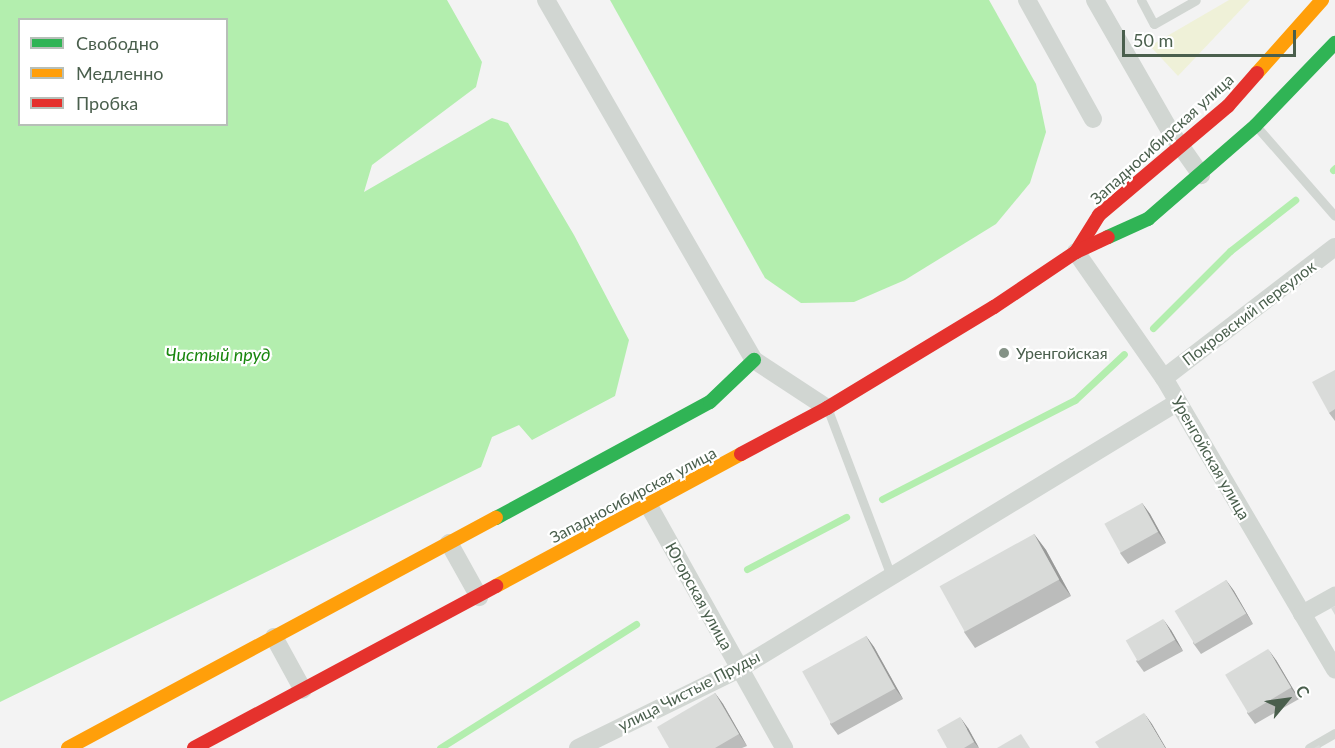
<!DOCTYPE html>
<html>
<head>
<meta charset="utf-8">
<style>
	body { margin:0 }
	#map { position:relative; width:1335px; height:748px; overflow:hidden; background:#f3f3f3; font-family:Lato,sans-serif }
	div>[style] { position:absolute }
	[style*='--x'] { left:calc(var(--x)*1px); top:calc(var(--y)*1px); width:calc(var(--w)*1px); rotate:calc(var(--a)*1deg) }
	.green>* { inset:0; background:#eff1d8 }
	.water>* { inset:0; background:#b3eeae }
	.stream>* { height:7px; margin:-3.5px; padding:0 3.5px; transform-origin:3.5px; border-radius:3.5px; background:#b3eeae }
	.lane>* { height:9px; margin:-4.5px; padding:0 4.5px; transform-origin:4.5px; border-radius:4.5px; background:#d1d6d2 }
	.street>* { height:18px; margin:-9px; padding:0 9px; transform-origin:9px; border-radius:9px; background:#d1d6d2 }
	.fast>* { height:14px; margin:-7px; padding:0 7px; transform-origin:7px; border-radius:7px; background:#30b455 }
	.slow>* { height:14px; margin:-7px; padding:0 7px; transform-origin:7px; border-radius:7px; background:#ff9f0a }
	.jam>* { height:14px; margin:-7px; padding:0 7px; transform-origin:7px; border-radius:7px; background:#e5322d }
	.wall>* { inset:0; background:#bbbcbb }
	.shaded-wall>* { inset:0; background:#989998 }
	.building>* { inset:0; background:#d9dbd9; transform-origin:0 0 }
	.dots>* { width:16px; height:16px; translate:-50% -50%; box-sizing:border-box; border:3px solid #fff; border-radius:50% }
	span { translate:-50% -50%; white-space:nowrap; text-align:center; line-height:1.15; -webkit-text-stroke:4.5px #fff; paint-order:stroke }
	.street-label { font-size:16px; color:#4a5f4d }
	.poi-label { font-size:16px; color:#4a5f4d }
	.left { translate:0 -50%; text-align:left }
	.water-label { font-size:18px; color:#19870f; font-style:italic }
	.legend { position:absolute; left:18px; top:18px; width:210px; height:108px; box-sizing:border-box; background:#fff; border:2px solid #b7bfb8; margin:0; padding:8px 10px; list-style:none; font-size:18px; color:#4a5f4d }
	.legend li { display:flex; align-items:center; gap:12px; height:30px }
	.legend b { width:30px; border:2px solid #b7bfb8 }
	.north { position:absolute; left:1257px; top:670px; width:60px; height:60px; -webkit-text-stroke:4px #fff; paint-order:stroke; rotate:61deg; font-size:16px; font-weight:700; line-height:24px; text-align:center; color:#4a5f4d }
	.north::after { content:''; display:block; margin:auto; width:21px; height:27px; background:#4a5f4d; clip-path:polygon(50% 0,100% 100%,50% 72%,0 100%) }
	.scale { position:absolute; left:1122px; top:30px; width:174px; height:27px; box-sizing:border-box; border:3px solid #4a5f4d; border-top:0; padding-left:8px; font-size:18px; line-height:21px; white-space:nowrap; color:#4a5f4d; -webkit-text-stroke:4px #fff; paint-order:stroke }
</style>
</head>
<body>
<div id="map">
	<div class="green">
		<i style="clip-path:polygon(1229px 0,1250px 0,1178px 76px,1150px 46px)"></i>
	</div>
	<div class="water">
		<i style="clip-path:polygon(evenodd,0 0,447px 0,482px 62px,476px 87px,372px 165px,364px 192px,492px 118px,508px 123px,574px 235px,629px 340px,615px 396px,532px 440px,519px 425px,492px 437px,481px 467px,0 702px,0 0,20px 20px,226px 20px,226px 124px,20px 124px,20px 20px)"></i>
		<i style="clip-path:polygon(610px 0,989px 0,1036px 84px,1046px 132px,1030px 183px,996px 224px,905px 280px,854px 302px,801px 303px,765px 278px)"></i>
	</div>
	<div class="stream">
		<i style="--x:1333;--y:170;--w:3;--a:-45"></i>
		<i style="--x:1153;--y:328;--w:109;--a:-45"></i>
		<i style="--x:1230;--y:251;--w:83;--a:-38.1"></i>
		<i style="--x:882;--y:499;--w:217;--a:-27.2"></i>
		<i style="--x:1075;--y:400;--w:67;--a:-43.2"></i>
		<i style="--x:747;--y:569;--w:112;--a:-27.7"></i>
		<i style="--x:440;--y:748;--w:232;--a:-32.3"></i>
	</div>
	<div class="lane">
		<i style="--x:1141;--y:0;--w:27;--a:62"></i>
		<i style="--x:1154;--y:24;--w:48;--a:-29.7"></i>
		<i style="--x:1257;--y:127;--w:118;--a:48.8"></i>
		<i style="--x:828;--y:410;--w:178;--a:69.2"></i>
		<i style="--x:1309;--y:748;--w:30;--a:-30"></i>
	</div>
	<div class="street">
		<i style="--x:546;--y:0;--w:416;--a:60"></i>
		<i style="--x:754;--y:360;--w:87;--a:33.3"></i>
		<i style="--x:1027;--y:0;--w:136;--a:61"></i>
		<i style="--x:1095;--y:0;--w:151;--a:60.2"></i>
		<i style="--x:1170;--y:131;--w:54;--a:54.8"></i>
		<i style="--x:1076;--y:252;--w:154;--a:55.1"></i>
		<i style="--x:1164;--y:378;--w:338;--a:59.6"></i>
		<i style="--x:1164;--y:378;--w:215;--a:-37.5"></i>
		<i style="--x:649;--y:506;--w:277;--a:60.8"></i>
		<i style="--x:449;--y:543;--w:62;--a:60.9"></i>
		<i style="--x:1302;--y:614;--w:38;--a:-29"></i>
		<i style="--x:274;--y:637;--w:60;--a:61.3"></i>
		<i style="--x:578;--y:748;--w:179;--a:-26.1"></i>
		<i style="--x:739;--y:669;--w:514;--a:-31.31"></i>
	</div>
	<div class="fast">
		<i style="--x:1108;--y:237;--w:44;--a:-24.2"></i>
		<i style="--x:1148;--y:219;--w:143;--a:-41"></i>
		<i style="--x:1256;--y:125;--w:114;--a:-46.1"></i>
		<i style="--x:496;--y:518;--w:243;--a:-28.5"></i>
		<i style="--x:710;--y:402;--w:61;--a:-43.7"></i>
	</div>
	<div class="slow">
		<i style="--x:1257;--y:73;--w:98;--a:-48.3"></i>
		<i style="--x:496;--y:586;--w:278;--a:-28.3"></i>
		<i style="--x:68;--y:748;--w:486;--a:-28.3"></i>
	</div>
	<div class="jam">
		<i style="--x:1076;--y:252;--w:44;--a:-58.1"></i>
		<i style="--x:1099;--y:215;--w:169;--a:-40.2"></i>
		<i style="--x:1228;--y:106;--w:44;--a:-48.7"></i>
		<i style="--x:741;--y:454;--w:98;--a:-28.1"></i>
		<i style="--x:827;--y:408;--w:195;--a:-31.2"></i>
		<i style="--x:994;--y:307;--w:99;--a:-33.9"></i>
		<i style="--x:1076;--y:252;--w:35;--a:-25"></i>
		<i style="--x:194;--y:748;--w:343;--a:-28.2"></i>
	</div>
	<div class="wall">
		<i style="clip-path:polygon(1335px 370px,1335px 421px,1329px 413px)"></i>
		<i style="clip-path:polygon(1142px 503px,1150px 514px,1166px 543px,1128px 564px,1120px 553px)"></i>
		<i style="clip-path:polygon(1034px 534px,1046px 550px,1071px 596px,975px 648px,964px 632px)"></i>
		<i style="clip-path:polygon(1226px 580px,1234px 591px,1253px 624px,1201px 654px,1193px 643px)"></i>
		<i style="clip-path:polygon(1171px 630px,1183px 651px,1144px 672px,1136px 661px)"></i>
		<i style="clip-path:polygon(866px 636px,874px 647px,903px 699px,838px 735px,830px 724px)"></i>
		<i style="clip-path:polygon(1276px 660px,1299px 699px,1255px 724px,1247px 713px)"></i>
		<i style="clip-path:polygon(715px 693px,723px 704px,747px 746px,742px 748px,669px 748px)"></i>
		<i style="clip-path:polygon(968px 728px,979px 748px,947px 748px)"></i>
	</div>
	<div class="shaded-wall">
		<i style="clip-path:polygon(1142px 503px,1150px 514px,1166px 543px,1158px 532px)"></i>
		<i style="clip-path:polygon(1034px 534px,1046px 550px,1071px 596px,1059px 580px)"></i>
		<i style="clip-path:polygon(1226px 580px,1234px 591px,1253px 624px,1246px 613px)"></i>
		<i style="clip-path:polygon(1163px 619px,1171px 630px,1183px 651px,1175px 640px)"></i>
		<i style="clip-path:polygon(866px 636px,874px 647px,903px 699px,895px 688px)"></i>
		<i style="clip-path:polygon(1268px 649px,1276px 660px,1299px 699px,1291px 688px)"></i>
		<i style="clip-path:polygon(715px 693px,723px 704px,747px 746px,739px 734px)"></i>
		<i style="clip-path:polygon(1144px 713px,1152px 724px,1166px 748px,1165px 748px)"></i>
		<i style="clip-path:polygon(960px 717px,968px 728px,979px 748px,974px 742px)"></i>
	</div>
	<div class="building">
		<i style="clip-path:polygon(1335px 370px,1335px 409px,1329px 413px,1312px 382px)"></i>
		<i style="left:1142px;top:503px;width:33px;height:43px;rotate:61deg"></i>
		<i style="left:1034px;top:534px;width:52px;height:108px;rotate:61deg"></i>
		<i style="left:1226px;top:580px;width:39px;height:60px;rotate:59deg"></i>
		<i style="clip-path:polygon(1335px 606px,1335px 615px,1331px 608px)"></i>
		<i style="left:1163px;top:619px;width:24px;height:43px;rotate:60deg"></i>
		<i style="left:866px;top:636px;width:60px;height:73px;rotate:61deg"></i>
		<i style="left:1268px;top:649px;width:45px;height:50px;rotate:59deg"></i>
		<i style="clip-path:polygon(715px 693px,739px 734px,715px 748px,669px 748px,657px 727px)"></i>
		<i style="clip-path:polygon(1144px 713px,1165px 748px,1099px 748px,1095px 742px)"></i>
		<i style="clip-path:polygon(960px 717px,974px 742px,964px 748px,947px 748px,937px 730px)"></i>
		<i style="clip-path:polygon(1021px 734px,1030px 748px,997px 748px)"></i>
		<i style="clip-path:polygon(1319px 745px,1321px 748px,1314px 748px)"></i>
	</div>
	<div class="dots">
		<i style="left:1004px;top:353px;background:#859387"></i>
	</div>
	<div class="street-label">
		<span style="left:1162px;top:139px;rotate:-42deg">Западносибирская улица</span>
		<span style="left:1249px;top:313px;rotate:-37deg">Покровский переулок</span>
		<span style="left:1211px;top:458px;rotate:60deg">Уренгойская улица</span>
		<span style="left:633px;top:495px;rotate:-28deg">Западносибирская улица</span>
		<span style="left:699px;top:596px;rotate:61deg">Югорская улица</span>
		<span style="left:689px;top:691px;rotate:-27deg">улица Чистые Пруды</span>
	</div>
	<div class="poi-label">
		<span class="left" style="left:1016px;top:353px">Уренгойская</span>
	</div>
	<div class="water-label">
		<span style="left:218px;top:354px">Чистый пруд</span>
	</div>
	<ul class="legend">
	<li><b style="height:8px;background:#30b455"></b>Свободно</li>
	<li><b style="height:8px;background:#ff9f0a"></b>Медленно</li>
	<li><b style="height:8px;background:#e5322d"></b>Пробка</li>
	</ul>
	<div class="north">С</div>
	<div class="scale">50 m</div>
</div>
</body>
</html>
